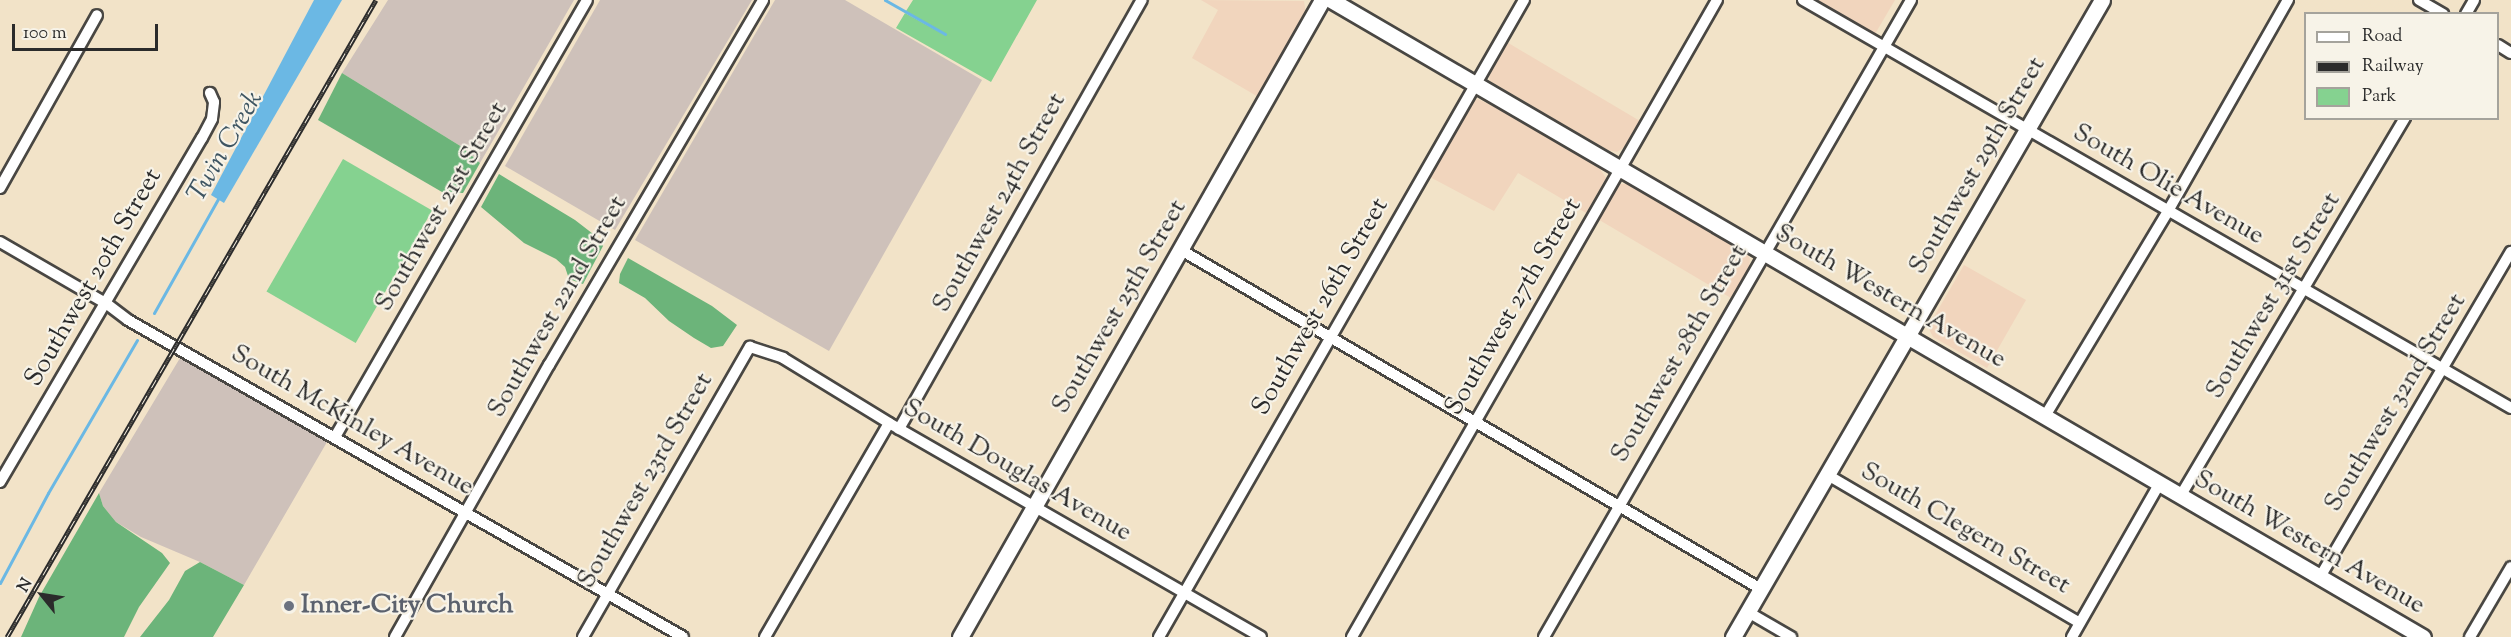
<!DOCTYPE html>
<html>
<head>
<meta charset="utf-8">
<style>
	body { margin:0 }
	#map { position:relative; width:2511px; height:637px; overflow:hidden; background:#f2e3c8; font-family:"Sorts Mill Goudy",serif }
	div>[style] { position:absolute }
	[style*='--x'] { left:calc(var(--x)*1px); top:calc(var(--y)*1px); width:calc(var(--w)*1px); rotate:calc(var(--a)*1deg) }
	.built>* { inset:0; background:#f1d5bd }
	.industrial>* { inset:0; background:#cec1ba }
	.green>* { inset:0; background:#85d290; transform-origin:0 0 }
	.forest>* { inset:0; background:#6cb47a }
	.water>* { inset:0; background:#6bb8e4 }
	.stream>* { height:3px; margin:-1.5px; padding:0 1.5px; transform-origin:1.5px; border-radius:1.5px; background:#6bb8e4 }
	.roads { filter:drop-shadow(2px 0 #494743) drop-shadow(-2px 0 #494743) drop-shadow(0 2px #494743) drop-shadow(0 -2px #494743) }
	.street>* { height:10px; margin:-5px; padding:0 5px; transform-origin:5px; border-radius:5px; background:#fff }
	.secondary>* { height:15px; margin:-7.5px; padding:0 7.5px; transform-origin:7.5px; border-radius:7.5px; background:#fff }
	.rail>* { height:5px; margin-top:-2.5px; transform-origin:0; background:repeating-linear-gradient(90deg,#f7f3e8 0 9px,#2b2b2b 0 18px); box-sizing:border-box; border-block:2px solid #2b2b2b }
	.dots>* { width:16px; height:16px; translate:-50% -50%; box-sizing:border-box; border:3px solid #f7f3e8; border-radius:50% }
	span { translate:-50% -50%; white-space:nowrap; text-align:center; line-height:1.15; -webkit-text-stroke:4.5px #f7f3e8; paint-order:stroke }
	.street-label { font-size:26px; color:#2b2b2b }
	.worship-label { font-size:26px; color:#5b616d; font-weight:700 }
	.left { translate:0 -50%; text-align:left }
	.water-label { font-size:27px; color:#3e5562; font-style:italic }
	.legend { position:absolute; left:2304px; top:12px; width:195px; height:108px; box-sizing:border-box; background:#f7f3e8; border:2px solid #a5a39c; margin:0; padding:8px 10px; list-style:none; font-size:18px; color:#2b2b2b }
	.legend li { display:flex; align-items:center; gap:12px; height:30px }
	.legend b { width:30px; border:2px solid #a5a39c }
	.north { position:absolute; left:12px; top:565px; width:60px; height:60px; -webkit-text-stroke:4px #f7f3e8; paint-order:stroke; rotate:300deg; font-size:16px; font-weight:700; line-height:24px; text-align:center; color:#2b2b2b }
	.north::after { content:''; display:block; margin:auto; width:21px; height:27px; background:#2b2b2b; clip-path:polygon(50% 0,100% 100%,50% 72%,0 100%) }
	.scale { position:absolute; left:12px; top:24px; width:146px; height:27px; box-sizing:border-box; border:3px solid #2b2b2b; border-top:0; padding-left:8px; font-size:18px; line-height:21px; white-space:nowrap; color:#2b2b2b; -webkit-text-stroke:4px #f7f3e8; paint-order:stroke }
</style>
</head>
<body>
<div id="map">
	<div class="built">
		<i style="clip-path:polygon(1201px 0,1304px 1px,1306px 15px,1260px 98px,1192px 58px,1218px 10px)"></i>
		<i style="clip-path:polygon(1817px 0,1895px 0,1875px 34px)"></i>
		<i style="clip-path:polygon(1505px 41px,1640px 121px,1625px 147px,1617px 152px,1608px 150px,1490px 81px,1488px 72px)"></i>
		<i style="clip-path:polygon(1478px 99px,1513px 116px,1600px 169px,1606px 178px,1586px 213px,1518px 173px,1494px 211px,1428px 176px,1471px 102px)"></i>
		<i style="clip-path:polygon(1620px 184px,1627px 184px,1746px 252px,1750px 259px,1749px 268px,1731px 298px,1596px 218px,1616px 186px)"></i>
		<i style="clip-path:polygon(1964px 265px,2026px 300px,1987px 368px,1933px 337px,1928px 327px)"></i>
	</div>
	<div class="industrial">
		<i style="clip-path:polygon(388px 0,574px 0,480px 163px,462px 147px,342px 73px)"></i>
		<i style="clip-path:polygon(600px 0,752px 0,615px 230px,505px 166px)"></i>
		<i style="clip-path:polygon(775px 0,845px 0,982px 80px,829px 351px,635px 240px)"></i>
		<i style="clip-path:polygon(180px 358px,327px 442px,244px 585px,200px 562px,141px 537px,116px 522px,103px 506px,99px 493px)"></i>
	</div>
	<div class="green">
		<i style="clip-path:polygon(913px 0,1037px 0,991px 82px,896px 28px,905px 13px,945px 35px,906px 11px)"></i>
		<i style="left:343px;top:159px;width:103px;height:153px;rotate:30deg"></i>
	</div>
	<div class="forest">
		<i style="clip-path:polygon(342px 73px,462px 147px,480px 163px,463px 193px,442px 192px,318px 120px)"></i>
		<i style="clip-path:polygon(499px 174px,575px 220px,597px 237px,603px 246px,583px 284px,569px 279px,565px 267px,556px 259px,524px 243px,481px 207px)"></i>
		<i style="clip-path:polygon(628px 258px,712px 306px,737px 325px,723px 346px,711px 348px,694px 338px,669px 321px,645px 298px,619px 283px,620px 274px)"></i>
		<i style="clip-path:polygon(99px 493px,103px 506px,116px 522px,162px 553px,170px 563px,139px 607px,124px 637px,21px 637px,39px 597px)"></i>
		<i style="clip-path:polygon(200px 562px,244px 585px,213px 637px,140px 637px,169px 600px,185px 571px)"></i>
	</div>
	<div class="water">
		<i style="clip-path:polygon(314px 0,342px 0,224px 203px,211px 195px)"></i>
	</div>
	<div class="stream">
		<i style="--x:885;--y:0;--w:69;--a:29.5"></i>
		<i style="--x:154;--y:313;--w:133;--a:-60.7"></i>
		<i style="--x:0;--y:583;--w:102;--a:-61.9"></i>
		<i style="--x:48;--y:493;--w:177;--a:-59.8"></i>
	</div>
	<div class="roads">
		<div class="street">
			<i style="--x:1803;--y:0;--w:817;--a:29.95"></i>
			<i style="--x:2419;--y:0;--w:28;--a:30"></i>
			<i style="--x:2466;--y:14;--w:16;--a:-60"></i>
			<i style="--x:2498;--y:45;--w:15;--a:32"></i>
			<i style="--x:0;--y:188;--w:198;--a:-60.7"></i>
			<i style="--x:0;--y:242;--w:124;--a:30.1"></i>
			<i style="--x:107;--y:304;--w:26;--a:37"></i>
			<i style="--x:128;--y:320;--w:639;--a:29.73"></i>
			<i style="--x:1181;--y:250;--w:672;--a:30.31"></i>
			<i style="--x:2045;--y:416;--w:239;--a:-59"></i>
			<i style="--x:2168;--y:211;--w:243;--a:-60.4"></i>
			<i style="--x:899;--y:429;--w:493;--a:-60.5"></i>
			<i style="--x:335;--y:437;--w:504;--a:-60.03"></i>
			<i style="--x:1826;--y:474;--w:294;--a:30.4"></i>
			<i style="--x:0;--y:482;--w:399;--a:-59.6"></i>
			<i style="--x:202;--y:138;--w:21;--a:-62"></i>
			<i style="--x:212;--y:119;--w:17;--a:-83"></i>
			<i style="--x:214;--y:102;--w:10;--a:-114"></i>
			<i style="--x:2181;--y:495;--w:439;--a:-59.3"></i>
			<i style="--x:2320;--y:577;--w:377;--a:-59.6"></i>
			<i style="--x:1748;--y:612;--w:50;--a:30.2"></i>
			<i style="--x:395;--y:637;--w:313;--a:-60.5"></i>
			<i style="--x:549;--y:365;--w:423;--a:-59.6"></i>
			<i style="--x:583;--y:637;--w:335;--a:-60.1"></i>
			<i style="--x:750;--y:347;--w:35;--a:18"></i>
			<i style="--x:783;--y:358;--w:124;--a:31.5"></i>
			<i style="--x:889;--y:423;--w:429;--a:29.9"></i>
			<i style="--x:765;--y:637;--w:247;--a:-59.9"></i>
			<i style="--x:1159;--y:637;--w:734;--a:-60.19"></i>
			<i style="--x:1352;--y:637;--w:734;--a:-60.19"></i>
			<i style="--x:1544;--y:637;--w:735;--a:-60.05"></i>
			<i style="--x:2072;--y:637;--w:177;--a:-60.3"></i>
			<i style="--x:2470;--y:637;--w:81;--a:-59.6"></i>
		</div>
		<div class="secondary">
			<i style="--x:1331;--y:0;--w:1264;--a:30.26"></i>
			<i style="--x:960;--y:637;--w:733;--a:-60.39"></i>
			<i style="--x:1733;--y:637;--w:736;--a:-59.92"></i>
		</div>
	</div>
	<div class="rail">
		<i style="--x:7;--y:637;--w:736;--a:-59.92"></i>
	</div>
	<div class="dots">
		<i style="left:289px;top:606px;background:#6b7280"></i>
	</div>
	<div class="street-label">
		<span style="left:1978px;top:166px;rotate:-60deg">Southwest 29th Street</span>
		<span style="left:2168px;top:185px;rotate:30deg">South Olie Avenue</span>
		<span style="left:1000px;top:203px;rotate:-61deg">Southwest 24th Street</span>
		<span style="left:442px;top:207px;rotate:-60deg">Southwest 21st Street</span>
		<span style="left:94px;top:278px;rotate:-60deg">Southwest 20th Street</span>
		<span style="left:2274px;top:296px;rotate:-59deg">Southwest 31st Street</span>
		<span style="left:1890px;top:297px;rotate:30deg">South Western Avenue</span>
		<span style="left:558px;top:307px;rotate:-60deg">Southwest 22nd Street</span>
		<span style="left:1120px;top:307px;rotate:-60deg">Southwest 25th Street</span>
		<span style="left:1321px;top:307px;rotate:-60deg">Southwest 26th Street</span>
		<span style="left:1514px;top:307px;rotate:-60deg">Southwest 27th Street</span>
		<span style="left:1680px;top:354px;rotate:-60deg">Southwest 28th Street</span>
		<span style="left:2396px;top:403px;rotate:-59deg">Southwest 32nd Street</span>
		<span style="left:352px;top:421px;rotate:30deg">South McKinley Avenue</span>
		<span style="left:1017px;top:471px;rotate:30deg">South Douglas Avenue</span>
		<span style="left:646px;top:481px;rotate:-60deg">Southwest 23rd Street</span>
		<span style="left:1965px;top:529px;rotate:30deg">South Clegern Street</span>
		<span style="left:2309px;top:543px;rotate:30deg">South Western Avenue</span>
	</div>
	<div class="worship-label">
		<span class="left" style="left:301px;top:606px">Inner-City Church</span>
	</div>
	<div class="water-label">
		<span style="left:226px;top:147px;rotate:-60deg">Twin Creek</span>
	</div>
	<ul class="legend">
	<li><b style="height:8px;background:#fff"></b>Road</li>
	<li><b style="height:8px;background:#2b2b2b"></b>Railway</li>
	<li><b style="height:16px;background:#85d290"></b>Park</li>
	</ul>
	<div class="north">N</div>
	<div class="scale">100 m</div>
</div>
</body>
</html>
